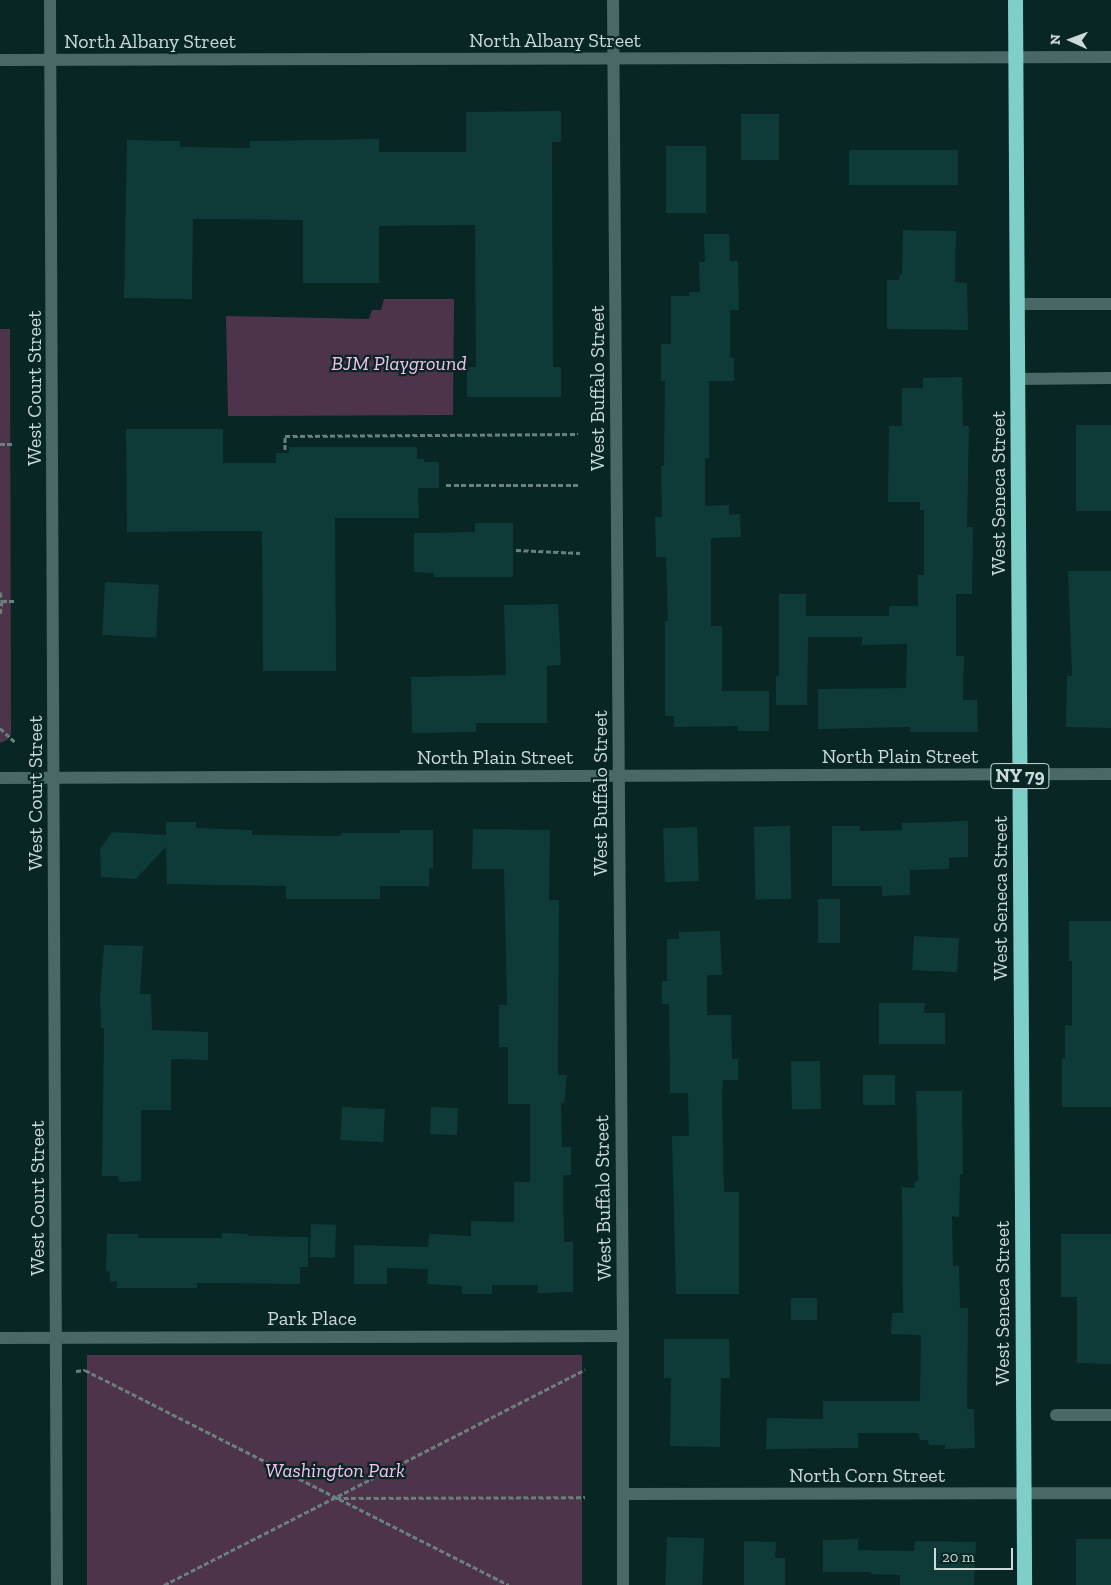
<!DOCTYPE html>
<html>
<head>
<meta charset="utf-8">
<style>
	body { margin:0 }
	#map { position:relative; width:1111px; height:1585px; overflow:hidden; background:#082624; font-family:"Zilla Slab",serif }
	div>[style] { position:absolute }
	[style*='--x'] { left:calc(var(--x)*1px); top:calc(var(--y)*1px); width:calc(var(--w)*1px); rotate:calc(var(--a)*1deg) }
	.green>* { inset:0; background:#4e344a; transform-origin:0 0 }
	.building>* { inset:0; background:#0e3b38; transform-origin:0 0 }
	.path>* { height:3px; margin-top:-1.5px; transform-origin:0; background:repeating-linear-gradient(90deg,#69807e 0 5px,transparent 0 7.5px) }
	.minor>* { height:12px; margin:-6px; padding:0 6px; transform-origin:6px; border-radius:6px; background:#4a6966 }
	.highway>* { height:15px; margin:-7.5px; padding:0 7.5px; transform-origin:7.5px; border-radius:7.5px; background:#7ecfc8 }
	span { translate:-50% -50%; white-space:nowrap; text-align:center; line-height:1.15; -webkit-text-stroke:4.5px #082624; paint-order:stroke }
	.shield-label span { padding:1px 4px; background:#082624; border:1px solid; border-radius:4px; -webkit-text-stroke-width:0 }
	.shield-label { font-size:19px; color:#cadad9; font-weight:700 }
	.street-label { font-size:20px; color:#cadad9 }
	.park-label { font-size:20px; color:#f7c0f0; font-style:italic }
	.north { position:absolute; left:1046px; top:15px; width:50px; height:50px; -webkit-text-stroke:4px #082624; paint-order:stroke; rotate:272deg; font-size:14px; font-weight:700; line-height:20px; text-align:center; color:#cadad9 }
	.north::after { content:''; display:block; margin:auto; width:18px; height:22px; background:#cadad9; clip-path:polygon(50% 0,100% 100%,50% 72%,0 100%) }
	.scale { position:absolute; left:934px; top:1548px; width:79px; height:22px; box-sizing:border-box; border:2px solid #cadad9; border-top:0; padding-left:6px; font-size:15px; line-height:18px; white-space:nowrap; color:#cadad9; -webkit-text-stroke:4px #082624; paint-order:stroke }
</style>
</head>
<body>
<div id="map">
	<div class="green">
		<i style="clip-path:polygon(384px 299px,454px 299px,453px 415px,228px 416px,226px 316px,369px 319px,372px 310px,381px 310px)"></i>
		<i style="clip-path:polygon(0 329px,10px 329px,11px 735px,7px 740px,0 743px)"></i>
		<i style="left:582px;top:1355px;width:230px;height:495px;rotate:90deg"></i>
	</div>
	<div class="building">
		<i style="clip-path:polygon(561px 111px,561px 142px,552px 142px,553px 367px,561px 367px,561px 397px,467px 397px,467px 367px,476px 367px,475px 225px,379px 226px,379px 283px,303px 283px,303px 220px,193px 219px,192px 299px,124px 298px,127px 140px,180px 141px,180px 147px,250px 148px,250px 141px,379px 139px,379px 152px,466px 152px,466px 112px)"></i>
		<i style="left:741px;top:114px;width:38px;height:46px"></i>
		<i style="left:666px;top:146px;width:40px;height:67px"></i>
		<i style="left:849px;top:150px;width:109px;height:35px"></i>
		<i style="clip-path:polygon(903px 230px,956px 231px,955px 282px,967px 283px,968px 330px,887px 329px,887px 280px,899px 280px,900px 274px,902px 274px)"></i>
		<i style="clip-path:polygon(704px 234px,729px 234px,730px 261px,738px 261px,739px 310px,730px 310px,730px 358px,734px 358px,734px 381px,709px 381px,709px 458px,705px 458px,705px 506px,729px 505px,729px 515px,740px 514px,741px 537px,711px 538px,711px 626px,722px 626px,722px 691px,769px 691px,769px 731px,738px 731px,738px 726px,674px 727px,674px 716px,665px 716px,665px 621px,668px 621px,666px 557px,656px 557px,655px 517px,662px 517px,661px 466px,664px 466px,665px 381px,661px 381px,661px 344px,671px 344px,671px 296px,689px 296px,689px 292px,700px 292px,699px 262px,705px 262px)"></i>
		<i style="clip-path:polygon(962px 377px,963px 426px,969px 426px,967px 527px,973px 527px,972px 594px,956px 594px,956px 656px,964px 656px,963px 700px,977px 700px,978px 732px,910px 732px,910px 727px,818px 729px,818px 689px,906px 688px,907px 644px,862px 645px,862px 637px,808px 637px,807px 705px,776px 705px,776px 676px,779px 676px,779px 594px,806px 594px,806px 616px,889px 616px,889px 606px,918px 606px,918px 575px,924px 575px,924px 510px,920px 510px,920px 502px,888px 502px,889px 426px,902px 426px,902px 388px,923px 388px,923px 378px)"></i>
		<i style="left:1076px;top:425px;width:35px;height:86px"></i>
		<i style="clip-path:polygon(126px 429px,223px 429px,223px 463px,276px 463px,276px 453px,289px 453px,289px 447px,417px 447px,417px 459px,424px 459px,424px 462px,439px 462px,439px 488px,418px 488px,419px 518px,335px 518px,336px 671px,263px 671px,262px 531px,127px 532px)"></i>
		<i style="clip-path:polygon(475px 523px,513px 523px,513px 577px,434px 577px,434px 573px,414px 572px,414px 533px,475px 532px)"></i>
		<i style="clip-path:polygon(1068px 571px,1111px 571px,1111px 728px,1066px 727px,1067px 676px,1072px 676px)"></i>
		<i style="left:105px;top:582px;width:54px;height:53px;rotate:3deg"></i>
		<i style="clip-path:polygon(558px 604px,561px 665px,547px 666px,547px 723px,476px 723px,476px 732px,412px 733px,411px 677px,506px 675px,504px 605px)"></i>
		<i style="clip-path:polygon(968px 821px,968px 857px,949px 858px,949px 869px,910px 870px,910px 895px,882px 896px,882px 886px,832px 886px,832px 826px,860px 826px,860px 831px,902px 830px,902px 823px)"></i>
		<i style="clip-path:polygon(166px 822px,196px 822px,196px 828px,252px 830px,252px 835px,341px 836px,341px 833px,400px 833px,400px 830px,433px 830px,433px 868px,429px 868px,429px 886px,380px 886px,380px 899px,286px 899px,286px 886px,167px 884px,166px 847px,136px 879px,101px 877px,100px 849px,112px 832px,166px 835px)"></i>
		<i style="left:790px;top:826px;width:73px;height:36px;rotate:89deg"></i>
		<i style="left:697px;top:827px;width:54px;height:34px;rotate:88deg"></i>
		<i style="clip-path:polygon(473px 829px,550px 830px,549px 900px,559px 900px,558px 1075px,567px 1075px,564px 1103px,561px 1103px,562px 1147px,571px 1147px,571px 1175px,563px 1175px,564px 1242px,573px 1242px,573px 1292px,538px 1293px,538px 1285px,492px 1285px,492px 1294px,462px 1294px,462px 1286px,427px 1284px,428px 1269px,387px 1268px,387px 1284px,354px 1284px,354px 1245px,428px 1247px,429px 1234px,471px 1236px,471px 1221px,514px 1222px,514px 1182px,530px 1182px,530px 1104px,508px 1104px,508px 1047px,499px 1047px,499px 1005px,507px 1005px,504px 869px,472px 869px)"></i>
		<i style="left:818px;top:899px;width:22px;height:44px"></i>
		<i style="clip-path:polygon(1069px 921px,1111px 921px,1111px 1107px,1062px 1107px,1062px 1058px,1065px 1058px,1065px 1025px,1072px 1026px,1072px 961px,1069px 961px)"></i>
		<i style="clip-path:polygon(720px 931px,722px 975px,707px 975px,707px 1015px,731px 1015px,732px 1059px,738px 1059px,738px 1080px,723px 1080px,722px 1099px,724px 1192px,739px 1192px,739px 1294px,676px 1294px,672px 1136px,689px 1136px,688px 1093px,670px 1093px,669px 1004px,662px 1004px,662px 981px,667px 981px,667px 939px,679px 939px,679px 932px)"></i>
		<i style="left:914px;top:936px;width:45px;height:34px;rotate:3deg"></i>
		<i style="clip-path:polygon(104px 945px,143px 946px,140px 994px,151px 994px,152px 1030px,208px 1032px,208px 1060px,171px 1059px,171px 1110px,141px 1110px,141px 1181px,119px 1182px,118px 1176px,102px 1176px,104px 1028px,101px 1028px,100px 998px)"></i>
		<i style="clip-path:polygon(879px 1003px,925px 1003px,924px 1013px,945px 1013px,945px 1044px,879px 1044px)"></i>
		<i style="left:820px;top:1061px;width:48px;height:29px;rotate:89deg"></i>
		<i style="left:863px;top:1075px;width:32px;height:30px"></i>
		<i style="clip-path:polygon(916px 1091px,962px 1091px,963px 1174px,960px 1174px,959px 1217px,952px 1216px,953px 1266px,959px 1266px,960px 1308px,968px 1308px,967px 1409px,974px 1409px,975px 1448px,945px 1449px,945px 1445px,929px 1445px,928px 1440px,920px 1440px,918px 1433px,858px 1433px,858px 1448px,766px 1449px,767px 1418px,823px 1419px,823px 1401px,920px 1401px,921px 1335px,891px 1334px,892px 1313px,903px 1313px,902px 1187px,914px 1188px,915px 1181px,918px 1181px)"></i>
		<i style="left:342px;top:1107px;width:43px;height:33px;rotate:3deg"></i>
		<i style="left:431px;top:1107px;width:27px;height:27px;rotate:2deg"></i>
		<i style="left:311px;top:1224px;width:25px;height:33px;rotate:2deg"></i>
		<i style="clip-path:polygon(222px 1233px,248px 1234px,248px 1236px,308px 1237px,308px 1267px,300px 1267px,300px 1284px,197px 1283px,197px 1288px,117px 1288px,117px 1281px,110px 1282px,110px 1271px,106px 1272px,107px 1234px,138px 1234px,138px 1238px,222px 1238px)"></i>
		<i style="clip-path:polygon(1061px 1234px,1111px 1234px,1111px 1364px,1077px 1363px,1077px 1297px,1061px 1297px)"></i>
		<i style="left:791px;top:1298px;width:26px;height:22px"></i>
		<i style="clip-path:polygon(664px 1339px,729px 1339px,730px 1378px,721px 1378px,720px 1447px,670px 1446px,671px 1378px,664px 1378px)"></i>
		<i style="left:667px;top:1537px;width:37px;height:48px;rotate:2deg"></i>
		<i style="clip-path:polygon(858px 1539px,858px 1550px,914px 1551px,915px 1541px,976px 1542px,974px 1585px,900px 1585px,900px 1575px,871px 1574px,871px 1572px,823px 1572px,823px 1540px)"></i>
		<i style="left:1111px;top:1539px;width:46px;height:35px;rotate:90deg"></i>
		<i style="clip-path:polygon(744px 1541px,776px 1542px,775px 1558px,785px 1558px,785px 1585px,744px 1585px)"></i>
	</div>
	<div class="path">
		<i style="--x:0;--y:444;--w:14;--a:0"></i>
		<i style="--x:285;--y:450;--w:14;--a:-90"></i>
		<i style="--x:285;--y:436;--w:293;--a:-0.4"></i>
		<i style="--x:446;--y:485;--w:133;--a:0"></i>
		<i style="--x:516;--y:550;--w:64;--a:2.7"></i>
		<i style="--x:0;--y:592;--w:9;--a:77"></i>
		<i style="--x:2;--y:601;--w:14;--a:98"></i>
		<i style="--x:2;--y:601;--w:13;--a:0"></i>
		<i style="--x:0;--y:728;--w:21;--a:43"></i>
		<i style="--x:76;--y:1371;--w:9;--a:-6"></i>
		<i style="--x:85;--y:1370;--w:475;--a:26.9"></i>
		<i style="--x:336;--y:1498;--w:249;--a:-0.2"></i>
		<i style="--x:164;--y:1585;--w:473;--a:-27.1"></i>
	</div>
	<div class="minor">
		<i style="--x:50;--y:0;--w:1585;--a:89.75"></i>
		<i style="--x:613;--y:0;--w:1336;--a:89.57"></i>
		<i style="--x:623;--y:1336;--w:249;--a:90"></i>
		<i style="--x:0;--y:60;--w:1111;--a:-0.15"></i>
		<i style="--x:1017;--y:304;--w:94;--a:0"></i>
		<i style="--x:1017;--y:379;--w:94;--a:-0.6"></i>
		<i style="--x:0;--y:778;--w:1111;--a:-0.21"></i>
		<i style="--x:0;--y:1338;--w:623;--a:-0.18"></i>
		<i style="--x:1056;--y:1415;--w:55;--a:0"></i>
		<i style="--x:623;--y:1494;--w:488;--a:-0.1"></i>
	</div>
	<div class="highway">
		<i style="--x:1015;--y:0;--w:1585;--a:89.67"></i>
	</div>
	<div class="shield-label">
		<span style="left:1020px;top:776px">NY 79</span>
	</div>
	<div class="street-label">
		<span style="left:555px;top:40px">North Albany Street</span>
		<span style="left:150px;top:41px">North Albany Street</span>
		<span style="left:34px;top:388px;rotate:-90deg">West Court Street</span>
		<span style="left:597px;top:388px;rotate:-90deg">West Buffalo Street</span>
		<span style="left:998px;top:493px;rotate:-90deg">West Seneca Street</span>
		<span style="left:900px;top:756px">North Plain Street</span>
		<span style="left:495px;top:757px">North Plain Street</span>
		<span style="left:35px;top:793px;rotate:-90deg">West Court Street</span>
		<span style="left:600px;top:793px;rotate:-90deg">West Buffalo Street</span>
		<span style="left:1000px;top:898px;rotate:-90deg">West Seneca Street</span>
		<span style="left:37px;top:1198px;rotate:-90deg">West Court Street</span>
		<span style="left:603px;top:1198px;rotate:-91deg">West Buffalo Street</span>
		<span style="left:1002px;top:1303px;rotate:-90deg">West Seneca Street</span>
		<span style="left:312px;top:1318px">Park Place</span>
		<span style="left:867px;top:1475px">North Corn Street</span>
	</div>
	<div class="park-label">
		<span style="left:399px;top:363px">BJM Playground</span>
		<span style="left:335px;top:1470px">Washington Park</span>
	</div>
	<div class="north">N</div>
	<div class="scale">20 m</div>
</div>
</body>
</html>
